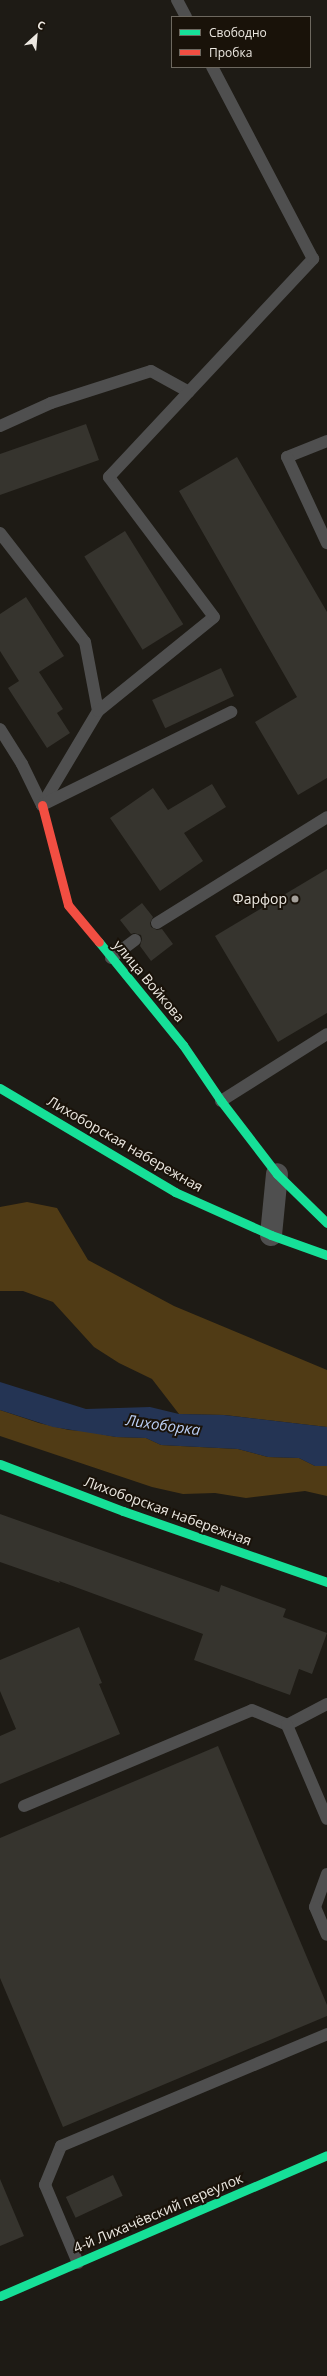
<!DOCTYPE html>
<html>
<head>
<meta charset="utf-8">
<style>
	body { margin:0 }
	#map { position:relative; width:327px; height:2376px; overflow:hidden; background:#1e1b15; font-family:"Open Sans",sans-serif }
	div>[style] { position:absolute }
	[style*='--x'] { left:calc(var(--x)*1px); top:calc(var(--y)*1px); width:calc(var(--w)*1px); rotate:calc(var(--a)*1deg) }
	.forest>* { inset:0; background:#503b15 }
	.water>* { inset:0; background:#243454 }
	.building>* { inset:0; background:#36342e; transform-origin:0 0 }
	.lane>* { height:12px; margin:-6px; padding:0 6px; transform-origin:6px; border-radius:6px; background:#4f4f4f }
	.street>* { height:22px; margin:-11px; padding:0 11px; transform-origin:11px; border-radius:11px; background:#4f4f4f }
	.fast>* { height:9px; margin:-4.5px; padding:0 4.5px; transform-origin:4.5px; border-radius:4.5px; background:#16e098 }
	.jam>* { height:9px; margin:-4.5px; padding:0 4.5px; transform-origin:4.5px; border-radius:4.5px; background:#f24e42 }
	.dots>* { width:11px; height:11px; translate:-50% -50%; box-sizing:border-box; border:2px solid #191209; border-radius:50% }
	span { translate:-50% -50%; white-space:nowrap; text-align:center; line-height:1.15; -webkit-text-stroke:4px #191209; paint-order:stroke }
	.poi-label { font-size:14px; color:#ece8e1 }
	.right { translate:-100% -50%; text-align:right }
	.street-label { font-size:14px; color:#ece8e1 }
	.water-label { font-size:15px; color:#bacef4; font-style:italic }
	.legend { position:absolute; left:171px; top:16px; width:140px; height:52px; box-sizing:border-box; background:#191209; border:1px solid #6d685f; margin:0; padding:5px 7px; list-style:none; font-size:12px; color:#ece8e1 }
	.legend li { display:flex; align-items:center; gap:8px; height:20px }
	.legend b { width:20px; border:1px solid #6d685f }
	.north { position:absolute; left:16px; top:16px; width:40px; height:40px; -webkit-text-stroke:3px #191209; paint-order:stroke; rotate:26deg; font-size:11px; font-weight:700; line-height:16px; text-align:center; color:#ece8e1 }
	.north::after { content:''; display:block; margin:auto; width:14px; height:18px; background:#ece8e1; clip-path:polygon(50% 0,100% 100%,50% 72%,0 100%) }
</style>
</head>
<body>
<div id="map">
	<div class="forest">
		<i style="clip-path:polygon(27px 1202px,57px 1208px,88px 1260px,174px 1306px,327px 1370px,327px 1427px,225px 1415px,179px 1414px,152px 1379px,119px 1363px,94px 1347px,53px 1302px,23px 1291px,0 1291px,0 1207px)"></i>
		<i style="clip-path:polygon(0 1410px,39px 1423px,69px 1430px,85px 1431px,116px 1437px,146px 1438px,161px 1445px,238px 1449px,268px 1457px,299px 1458px,315px 1466px,327px 1466px,327px 1496px,305px 1491px,246px 1498px,215px 1493px,183px 1494px,152px 1487px,0 1436px)"></i>
	</div>
	<div class="water">
		<i style="clip-path:polygon(0 1382px,86px 1409px,150px 1407px,179px 1414px,224px 1415px,327px 1427px,327px 1466px,315px 1466px,299px 1458px,268px 1457px,238px 1449px,161px 1445px,146px 1438px,116px 1437px,53px 1427px,0 1410px)"></i>
	</div>
	<div class="building">
		<i style="clip-path:polygon(86px 424px,99px 460px,0 495px,0 454px)"></i>
		<i style="clip-path:polygon(237px 457px,327px 612px,327px 778px,298px 795px,255px 722px,297px 697px,179px 491px)"></i>
		<i style="left:125px;top:531px;width:110px;height:48px;rotate:58deg"></i>
		<i style="clip-path:polygon(26px 597px,64px 656px,39px 672px,63px 709px,57px 713px,70px 733px,47px 748px,8px 688px,19px 681px,0 651px,0 614px)"></i>
		<i style="left:221px;top:668px;width:31px;height:76px;rotate:65deg"></i>
		<i style="clip-path:polygon(212px 784px,226px 807px,184px 833px,203px 861px,160px 891px,110px 818px,153px 788px,168px 810px)"></i>
		<i style="clip-path:polygon(327px 869px,327px 1013px,278px 1042px,215px 936px)"></i>
		<i style="clip-path:polygon(142px 903px,153px 917px,150px 923px,151px 927px,157px 930px,162px 929px,173px 944px,151px 961px,140px 946px,142px 939px,141px 935px,134px 933px,131px 934px,120px 920px)"></i>
		<i style="clip-path:polygon(0 1514px,219px 1592px,221px 1585px,286px 1609px,283px 1617px,327px 1633px,312px 1674px,299px 1669px,290px 1695px,194px 1660px,203px 1634px,59px 1581px,60px 1583px,0 1562px)"></i>
		<i style="clip-path:polygon(79px 1627px,102px 1683px,99px 1684px,120px 1734px,0 1784px,0 1736px,16px 1729px,0 1691px,0 1660px)"></i>
		<i style="clip-path:polygon(218px 1746px,327px 2005px,327px 2016px,63px 2127px,0 1978px,0 1838px)"></i>
		<i style="left:113px;top:2175px;width:23px;height:52px;rotate:65deg"></i>
		<i style="clip-path:polygon(0 2179px,24px 2236px,0 2246px)"></i>
	</div>
	<div class="lane">
		<i style="--x:177;--y:0;--w:19;--a:62"></i>
		<i style="--x:0;--y:426;--w:56;--a:-24.3"></i>
		<i style="--x:51;--y:403;--w:105;--a:-17.7"></i>
		<i style="--x:151;--y:371;--w:43;--a:28.9"></i>
		<i style="--x:327;--y:441;--w:43;--a:158.2"></i>
		<i style="--x:287;--y:457;--w:95;--a:65.1"></i>
		<i style="--x:0;--y:533;--w:138;--a:52.1"></i>
		<i style="--x:85;--y:642;--w:70;--a:79.3"></i>
		<i style="--x:0;--y:729;--w:41;--a:57.8"></i>
		<i style="--x:22;--y:764;--w:46;--a:64"></i>
		<i style="--x:42;--y:805;--w:109;--a:-59.2"></i>
		<i style="--x:98;--y:711;--w:149;--a:-39"></i>
		<i style="--x:214;--y:617;--w:175;--a:-126.9"></i>
		<i style="--x:109;--y:477;--w:299;--a:-46.9"></i>
		<i style="--x:313;--y:259;--w:217;--a:-117.7"></i>
		<i style="--x:42;--y:805;--w:211;--a:-26.2"></i>
		<i style="--x:157;--y:923;--w:200;--a:-31.9"></i>
		<i style="--x:111;--y:958;--w:30;--a:-37"></i>
		<i style="--x:221;--y:1101;--w:125;--a:-32.3"></i>
		<i style="--x:287;--y:1725;--w:45;--a:-27.7"></i>
		<i style="--x:24;--y:1806;--w:247;--a:-22.8"></i>
		<i style="--x:252;--y:1710;--w:38;--a:23"></i>
		<i style="--x:287;--y:1725;--w:102;--a:66.9"></i>
		<i style="--x:327;--y:1874;--w:35;--a:110"></i>
		<i style="--x:315;--y:1907;--w:30;--a:67"></i>
		<i style="--x:78;--y:2263;--w:85;--a:-112.9"></i>
		<i style="--x:45;--y:2185;--w:42;--a:-67.7"></i>
		<i style="--x:61;--y:2146;--w:289;--a:-22.8"></i>
	</div>
	<div class="street">
		<i style="--x:271;--y:1235;--w:61;--a:-84.4"></i>
	</div>
	<div class="fast">
		<i style="--x:99;--y:942;--w:133;--a:50.8"></i>
		<i style="--x:183;--y:1045;--w:68;--a:55.8"></i>
		<i style="--x:221;--y:1101;--w:92;--a:52.5"></i>
		<i style="--x:277;--y:1174;--w:70;--a:44.4"></i>
		<i style="--x:0;--y:1088;--w:204;--a:30.7"></i>
		<i style="--x:175;--y:1192;--w:105;--a:24.1"></i>
		<i style="--x:271;--y:1235;--w:59;--a:19.7"></i>
		<i style="--x:0;--y:1464;--w:132;--a:20.9"></i>
		<i style="--x:123;--y:1511;--w:216;--a:19.2"></i>
		<i style="--x:0;--y:2296;--w:356;--a:-23.3"></i>
	</div>
	<div class="jam">
		<i style="--x:42;--y:805;--w:103;--a:75.4"></i>
		<i style="--x:68;--y:905;--w:48;--a:50"></i>
	</div>
	<div class="dots">
		<i style="left:295px;top:899px;background:#a4a09a"></i>
	</div>
	<div class="poi-label">
		<span class="right" style="left:287px;top:899px">Фарфор</span>
	</div>
	<div class="street-label">
		<span style="left:149px;top:981px;rotate:50deg">улица Войкова</span>
		<span style="left:125px;top:1144px;rotate:30deg">Лихоборская набережная</span>
		<span style="left:168px;top:1511px;rotate:20deg">Лихоборская набережная</span>
		<span style="left:158px;top:2213px;rotate:-23deg">4-й Лихачёвский переулок</span>
	</div>
	<div class="water-label">
		<span style="left:163px;top:1425px;rotate:8deg">Лихоборка</span>
	</div>
	<ul class="legend">
	<li><b style="height:5px;background:#16e098"></b>Свободно</li>
	<li><b style="height:5px;background:#f24e42"></b>Пробка</li>
	</ul>
	<div class="north">С</div>
</div>
</body>
</html>
